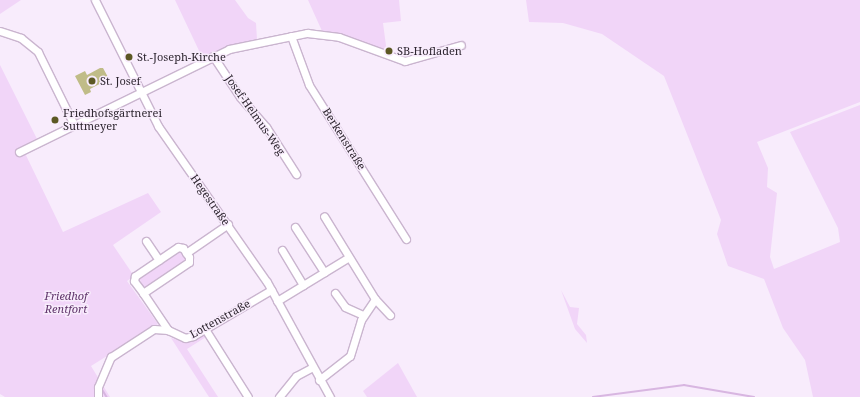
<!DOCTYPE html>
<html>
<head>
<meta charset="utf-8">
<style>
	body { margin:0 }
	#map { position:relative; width:860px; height:397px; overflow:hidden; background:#f8ecfc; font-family:"Noto Serif",serif }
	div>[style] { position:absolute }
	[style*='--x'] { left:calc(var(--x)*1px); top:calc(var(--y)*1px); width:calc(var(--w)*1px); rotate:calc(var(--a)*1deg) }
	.green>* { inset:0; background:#f1d5f8 }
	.stream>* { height:1.5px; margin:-0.75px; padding:0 0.75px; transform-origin:0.75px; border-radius:0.75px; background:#d8b6e1 }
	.building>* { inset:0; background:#c0bc88 }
	.roads { filter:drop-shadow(1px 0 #cab5cf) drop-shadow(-1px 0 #cab5cf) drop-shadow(0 1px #cab5cf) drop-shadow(0 -1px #cab5cf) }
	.minor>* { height:7px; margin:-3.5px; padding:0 3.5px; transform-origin:3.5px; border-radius:3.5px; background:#fff }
	.dots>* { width:11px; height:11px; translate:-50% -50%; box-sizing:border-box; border:2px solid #f8ecfc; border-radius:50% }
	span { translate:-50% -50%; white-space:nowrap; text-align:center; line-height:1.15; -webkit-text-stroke:3px #f8ecfc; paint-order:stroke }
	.poi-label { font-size:11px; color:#2e2630 }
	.left { translate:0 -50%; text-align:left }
	.street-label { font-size:11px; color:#2e2630 }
	.park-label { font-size:11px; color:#60356b; font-style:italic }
</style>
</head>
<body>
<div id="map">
	<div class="green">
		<i style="clip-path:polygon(0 0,21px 0,0 14px)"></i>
		<i style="clip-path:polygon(175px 0,235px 0,248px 18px,256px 23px,257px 40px,202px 57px)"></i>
		<i style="clip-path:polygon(308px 0,399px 0,401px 21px,383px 23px,387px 53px,322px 31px)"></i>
		<i style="clip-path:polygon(526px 0,860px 0,860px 102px,757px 142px,768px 168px,767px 187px,777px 193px,770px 257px,774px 269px,840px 242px,838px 228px,790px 132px,860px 105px,860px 397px,813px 397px,805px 360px,783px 328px,764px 279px,728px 266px,717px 234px,721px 220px,664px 76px,602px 34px,563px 23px,529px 22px)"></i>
		<i style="clip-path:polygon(0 65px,37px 139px,22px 147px,63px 232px,148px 193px,161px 212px,113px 245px,134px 276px,127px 281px,158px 324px,91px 366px,110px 397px,5px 397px,0 394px)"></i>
		<i style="clip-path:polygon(180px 250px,186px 256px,186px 261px,143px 288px,139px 277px)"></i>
		<i style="clip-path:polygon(561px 290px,570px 307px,579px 308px,577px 324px,586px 335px,587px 343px,575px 329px)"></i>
		<i style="clip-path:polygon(201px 335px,206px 337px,187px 349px,218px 397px,209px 397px,171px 338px,186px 342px)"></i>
		<i style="clip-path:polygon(398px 363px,417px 397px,367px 397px,363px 391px)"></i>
	</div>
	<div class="stream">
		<i style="--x:102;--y:389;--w:9;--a:58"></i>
		<i style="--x:593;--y:397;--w:92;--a:-7.5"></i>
		<i style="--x:684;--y:385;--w:71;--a:9.7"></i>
	</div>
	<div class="building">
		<i style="clip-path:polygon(100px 68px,103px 68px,109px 79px,90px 89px,91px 92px,85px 95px,75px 76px,85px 71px,87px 75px)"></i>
	</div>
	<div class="roads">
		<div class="minor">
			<i style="--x:95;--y:0;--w:141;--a:63.4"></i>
			<i style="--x:158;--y:126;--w:190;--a:55.1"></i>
			<i style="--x:267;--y:282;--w:131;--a:61.3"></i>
			<i style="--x:0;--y:31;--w:22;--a:18"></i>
			<i style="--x:21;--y:38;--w:22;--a:39"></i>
			<i style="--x:38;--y:52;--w:81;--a:63.7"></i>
			<i style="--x:291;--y:36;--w:52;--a:69.8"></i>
			<i style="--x:309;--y:85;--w:182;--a:57.8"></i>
			<i style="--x:213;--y:56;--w:49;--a:56.6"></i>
			<i style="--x:240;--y:97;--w:40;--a:49"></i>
			<i style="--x:266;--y:127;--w:56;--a:57.4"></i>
			<i style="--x:19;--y:152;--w:234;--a:-26.1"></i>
			<i style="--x:229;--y:49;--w:80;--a:-11.6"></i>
			<i style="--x:307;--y:33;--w:32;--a:7"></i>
			<i style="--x:339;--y:37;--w:70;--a:20"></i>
			<i style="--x:405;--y:61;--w:58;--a:-15.9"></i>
			<i style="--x:295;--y:227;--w:54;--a:57.2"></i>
			<i style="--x:146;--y:241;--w:23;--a:56"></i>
			<i style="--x:282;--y:250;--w:41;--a:59"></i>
			<i style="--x:186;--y:253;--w:51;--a:-34.6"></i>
			<i style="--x:143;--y:293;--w:55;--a:-34"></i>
			<i style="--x:189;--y:262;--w:5;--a:-90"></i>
			<i style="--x:189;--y:257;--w:11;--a:-124"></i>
			<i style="--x:183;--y:248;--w:5;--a:-169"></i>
			<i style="--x:178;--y:247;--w:52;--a:146"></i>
			<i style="--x:135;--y:276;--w:5;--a:101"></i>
			<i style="--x:134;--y:281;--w:15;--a:53"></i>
			<i style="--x:143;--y:293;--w:45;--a:56"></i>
			<i style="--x:168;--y:330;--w:19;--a:25"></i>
			<i style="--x:185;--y:338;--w:8;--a:-14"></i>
			<i style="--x:193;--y:336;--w:91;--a:-30.5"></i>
			<i style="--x:335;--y:293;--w:17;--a:54"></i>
			<i style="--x:345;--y:307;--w:20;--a:24"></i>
			<i style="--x:375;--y:299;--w:22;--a:47"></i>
			<i style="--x:277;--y:301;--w:84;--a:-31.4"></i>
			<i style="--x:205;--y:329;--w:80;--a:57.7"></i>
			<i style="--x:319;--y:380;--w:39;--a:-38"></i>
			<i style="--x:350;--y:356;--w:38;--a:-73"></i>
			<i style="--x:361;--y:320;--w:25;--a:-56"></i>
			<i style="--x:375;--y:299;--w:97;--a:-121.6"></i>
			<i style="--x:98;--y:397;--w:10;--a:-90"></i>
			<i style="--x:98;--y:387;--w:33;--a:-67"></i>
			<i style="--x:111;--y:357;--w:51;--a:-33.1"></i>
			<i style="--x:154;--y:329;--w:14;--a:4"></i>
			<i style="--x:279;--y:397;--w:27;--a:-51"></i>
			<i style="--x:296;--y:376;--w:17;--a:-28"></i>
		</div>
	</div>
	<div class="dots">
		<i style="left:389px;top:51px;background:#5c5824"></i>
		<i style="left:129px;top:57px;background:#5c5824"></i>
		<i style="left:92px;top:81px;background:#5c5824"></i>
		<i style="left:55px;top:120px;background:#5c5824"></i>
	</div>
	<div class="poi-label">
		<span class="left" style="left:397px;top:51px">SB-Hofladen</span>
		<span class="left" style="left:137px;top:57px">St.-Joseph-Kirche</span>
		<span class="left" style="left:100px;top:81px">St. Josef</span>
		<span class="left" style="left:63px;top:120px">Friedhofsgärtnerei<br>Suttmeyer</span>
	</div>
	<div class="street-label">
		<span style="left:255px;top:115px;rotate:55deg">Josef-Helmus-Weg</span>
		<span style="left:344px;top:139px;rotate:58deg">Berkenstraße</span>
		<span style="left:210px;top:200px;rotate:55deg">Hegestraße</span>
		<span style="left:220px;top:319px;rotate:-29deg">Lottenstraße</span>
	</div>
	<div class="park-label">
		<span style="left:66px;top:303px">Friedhof<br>Rentfort</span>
	</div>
</div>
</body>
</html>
